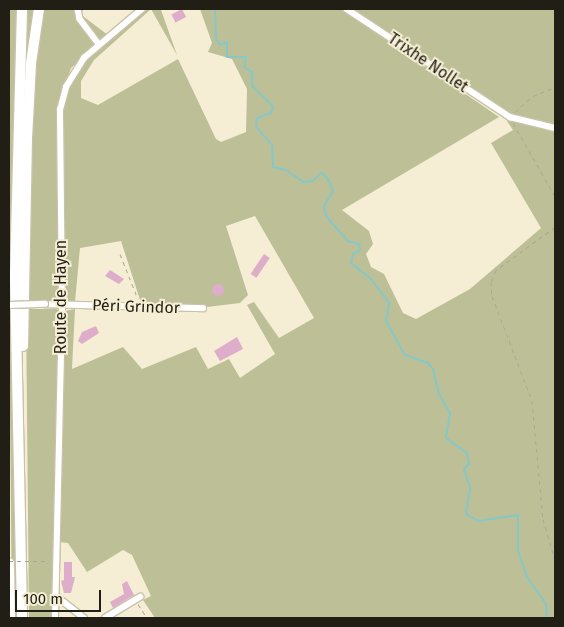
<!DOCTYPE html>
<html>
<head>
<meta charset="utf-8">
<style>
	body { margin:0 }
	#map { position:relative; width:564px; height:627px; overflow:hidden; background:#f5eed4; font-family:"Fira Sans",sans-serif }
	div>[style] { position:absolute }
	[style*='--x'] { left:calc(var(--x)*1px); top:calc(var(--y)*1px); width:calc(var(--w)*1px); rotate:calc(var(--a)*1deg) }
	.green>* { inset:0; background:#bdbf97 }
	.stream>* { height:2px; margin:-1px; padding:0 1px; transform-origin:1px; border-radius:1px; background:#85c8c8 }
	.building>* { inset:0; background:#ddadca; transform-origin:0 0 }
	.round { border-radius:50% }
	.path>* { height:1px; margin-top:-0.5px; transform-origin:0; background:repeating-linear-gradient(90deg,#aca793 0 4px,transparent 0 8px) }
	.roads { filter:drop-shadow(1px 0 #c9c2a9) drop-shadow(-1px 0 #c9c2a9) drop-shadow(0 1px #c9c2a9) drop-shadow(0 -1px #c9c2a9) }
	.minor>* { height:5.5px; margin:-2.75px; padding:0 2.75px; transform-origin:2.75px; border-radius:2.75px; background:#fff }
	.motorway>* { height:10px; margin:-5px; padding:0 5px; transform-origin:5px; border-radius:5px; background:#fff }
	.path-bridge>* { height:1px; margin-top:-0.5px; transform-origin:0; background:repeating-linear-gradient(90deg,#aca793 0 4px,transparent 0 8px) }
	.bridges { filter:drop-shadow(1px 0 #c9c2a9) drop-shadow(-1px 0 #c9c2a9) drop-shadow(0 1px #c9c2a9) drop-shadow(0 -1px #c9c2a9) }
	.minor-bridge>* { height:5.5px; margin:-2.75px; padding:0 2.75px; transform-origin:2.75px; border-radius:2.75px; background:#fff }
	span { translate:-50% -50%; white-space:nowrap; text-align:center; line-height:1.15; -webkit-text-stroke:4px #f5eed4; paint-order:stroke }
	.street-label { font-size:16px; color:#201e15 }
	.frame { position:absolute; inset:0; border:10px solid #201e15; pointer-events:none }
	.scale { position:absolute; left:15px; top:590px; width:86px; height:22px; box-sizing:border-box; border:2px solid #201e15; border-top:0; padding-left:6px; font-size:15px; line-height:18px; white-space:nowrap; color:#201e15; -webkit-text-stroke:4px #f5eed4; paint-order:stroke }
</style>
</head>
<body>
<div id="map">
	<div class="green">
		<i style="clip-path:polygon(9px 9px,84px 9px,80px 14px,108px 35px,71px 68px,58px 106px,58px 301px,9px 302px)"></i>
		<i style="clip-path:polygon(143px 9px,159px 9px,161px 10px,177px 55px,151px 9px,94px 60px,81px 81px,81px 98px,98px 105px,178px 59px,216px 139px,221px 142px,246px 132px,247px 89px,232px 59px,208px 52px,212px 43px,200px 9px,342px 9px,499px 117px,342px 210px,369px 231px,373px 244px,366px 254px,371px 267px,384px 274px,403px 313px,416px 319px,470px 289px,541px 228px,491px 143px,513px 130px,507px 121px,512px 117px,350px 9px,555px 9px,555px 618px,155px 618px,143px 600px,151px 596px,132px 555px,123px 550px,87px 572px,68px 543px,58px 542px,65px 311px,75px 309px,72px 369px,123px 347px,142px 369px,196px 347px,208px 369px,229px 359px,240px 378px,275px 354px,247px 305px,254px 302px,279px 338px,314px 318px,255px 216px,226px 226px,248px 295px,240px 303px,207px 307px,142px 306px,121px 241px,80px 248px,75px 302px,65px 301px,62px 111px,67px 91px,78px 69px)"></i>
		<i style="clip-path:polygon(9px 308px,10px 308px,19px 618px,12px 618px)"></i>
		<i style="clip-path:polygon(26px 309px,57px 309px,60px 312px,52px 618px,29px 618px)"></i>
	</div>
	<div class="stream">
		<i style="--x:215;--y:9;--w:30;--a:88"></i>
		<i style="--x:216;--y:39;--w:7;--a:56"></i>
		<i style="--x:220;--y:45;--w:8;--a:-23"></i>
		<i style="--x:227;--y:42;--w:15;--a:90"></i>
		<i style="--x:227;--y:57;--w:19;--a:0"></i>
		<i style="--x:246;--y:57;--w:10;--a:101"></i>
		<i style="--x:244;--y:67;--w:9;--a:32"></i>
		<i style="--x:252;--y:72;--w:14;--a:90"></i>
		<i style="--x:252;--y:86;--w:29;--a:44"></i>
		<i style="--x:273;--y:106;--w:7;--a:106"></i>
		<i style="--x:271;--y:113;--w:15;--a:160"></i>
		<i style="--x:257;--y:118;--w:9;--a:96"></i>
		<i style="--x:256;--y:127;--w:24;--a:48"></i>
		<i style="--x:272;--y:145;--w:22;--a:87"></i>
		<i style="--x:273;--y:167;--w:13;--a:13"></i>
		<i style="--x:286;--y:170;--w:21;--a:35"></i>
		<i style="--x:303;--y:182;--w:9;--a:-6"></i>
		<i style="--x:312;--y:181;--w:13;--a:-39"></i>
		<i style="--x:322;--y:173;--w:8;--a:45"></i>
		<i style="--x:328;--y:179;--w:13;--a:67"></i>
		<i style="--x:333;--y:191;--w:17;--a:121"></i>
		<i style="--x:324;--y:206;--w:10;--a:79"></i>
		<i style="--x:326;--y:216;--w:33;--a:49"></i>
		<i style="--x:348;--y:241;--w:11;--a:15"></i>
		<i style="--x:359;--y:244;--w:6;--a:81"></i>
		<i style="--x:360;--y:250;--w:8;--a:150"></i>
		<i style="--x:353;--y:254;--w:9;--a:103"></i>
		<i style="--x:351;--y:263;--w:26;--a:39"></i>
		<i style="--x:371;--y:279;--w:30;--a:53"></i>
		<i style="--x:389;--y:303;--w:18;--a:99"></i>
		<i style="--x:386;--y:321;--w:39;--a:61"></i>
		<i style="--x:405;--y:355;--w:24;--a:19"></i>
		<i style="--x:428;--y:363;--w:8;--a:50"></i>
		<i style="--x:433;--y:369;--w:26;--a:77"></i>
		<i style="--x:439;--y:394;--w:22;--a:60"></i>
		<i style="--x:450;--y:413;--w:25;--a:99"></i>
		<i style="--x:446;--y:438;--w:26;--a:36"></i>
		<i style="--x:467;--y:453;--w:11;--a:80"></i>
		<i style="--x:469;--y:464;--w:7;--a:135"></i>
		<i style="--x:464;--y:469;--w:20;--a:72"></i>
		<i style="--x:470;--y:488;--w:26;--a:99"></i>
		<i style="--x:466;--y:514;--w:14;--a:30"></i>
		<i style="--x:478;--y:521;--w:40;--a:-8.5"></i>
		<i style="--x:518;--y:515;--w:36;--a:90"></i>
		<i style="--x:518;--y:551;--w:28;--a:71"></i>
		<i style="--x:527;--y:577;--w:33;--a:55"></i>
		<i style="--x:546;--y:604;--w:14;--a:86"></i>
	</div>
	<div class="building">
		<i style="left:182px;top:9px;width:9px;height:12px;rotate:63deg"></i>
		<i style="left:264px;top:254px;width:7px;height:24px;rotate:34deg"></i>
		<i style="clip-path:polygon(110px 270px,124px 279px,119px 284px,105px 276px)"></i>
		<i class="round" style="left:212px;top:284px;width:12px;height:12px"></i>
		<i style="clip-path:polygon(96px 326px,99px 333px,82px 344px,78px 341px,82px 332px)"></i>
		<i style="clip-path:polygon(237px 337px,243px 349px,220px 361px,214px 351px)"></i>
		<i style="clip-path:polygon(64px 562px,72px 562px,72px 577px,75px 577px,71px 593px,64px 593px,61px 581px,64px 580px)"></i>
		<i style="clip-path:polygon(127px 581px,134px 595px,113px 608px,110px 602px,124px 594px,122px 584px)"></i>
	</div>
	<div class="path">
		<i style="--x:515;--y:112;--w:24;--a:-42"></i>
		<i style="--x:533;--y:96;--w:24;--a:-22"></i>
		<i style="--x:513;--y:123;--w:84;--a:60.1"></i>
		<i style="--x:555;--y:227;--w:73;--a:143.9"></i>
		<i style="--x:496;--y:270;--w:13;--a:113"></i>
		<i style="--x:491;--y:282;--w:14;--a:86"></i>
		<i style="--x:492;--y:296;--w:112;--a:69.1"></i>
		<i style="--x:532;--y:401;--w:119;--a:84.7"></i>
		<i style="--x:543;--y:519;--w:43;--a:73.7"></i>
		<i style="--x:120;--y:254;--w:48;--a:68.2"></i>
		<i style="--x:138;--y:604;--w:17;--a:57"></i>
	</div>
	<div class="roads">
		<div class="minor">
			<i style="--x:78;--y:9;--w:10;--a:79"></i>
			<i style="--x:80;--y:19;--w:31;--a:53"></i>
			<i style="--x:347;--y:9;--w:196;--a:33.5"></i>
			<i style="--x:510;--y:117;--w:46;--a:13.7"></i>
			<i style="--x:45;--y:304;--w:158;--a:1.5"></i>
			<i style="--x:55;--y:595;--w:37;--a:38"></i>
			<i style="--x:55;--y:618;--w:314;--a:-88.7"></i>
			<i style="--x:62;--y:304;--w:194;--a:-90.6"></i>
			<i style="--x:60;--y:110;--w:24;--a:-75"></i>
			<i style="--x:66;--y:87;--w:34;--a:-58"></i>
			<i style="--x:84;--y:58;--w:76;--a:-40.2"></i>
			<i style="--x:105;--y:618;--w:41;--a:-31"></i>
		</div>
		<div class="motorway">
			<i style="--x:22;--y:9;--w:270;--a:91.5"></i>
			<i style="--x:15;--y:279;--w:339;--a:88.8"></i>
			<i style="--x:23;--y:346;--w:208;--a:-88.9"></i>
			<i style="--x:27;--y:138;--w:75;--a:-86.9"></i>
			<i style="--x:31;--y:63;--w:55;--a:-81.6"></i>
			<i style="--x:9;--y:563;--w:55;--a:89"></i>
		</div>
	</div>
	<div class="path-bridge">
		<i style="--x:9;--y:561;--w:39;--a:0"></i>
	</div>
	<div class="bridges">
		<div class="minor-bridge">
			<i style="--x:9;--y:305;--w:36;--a:-2"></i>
		</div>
	</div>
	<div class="street-label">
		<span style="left:428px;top:63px;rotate:34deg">Trixhe Nollet</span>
		<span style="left:61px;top:297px;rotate:-90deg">Route de Hayen</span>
		<span style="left:136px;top:307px;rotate:2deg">Péri Grindor</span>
	</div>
	<div class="frame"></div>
	<div class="scale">100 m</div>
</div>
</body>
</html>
